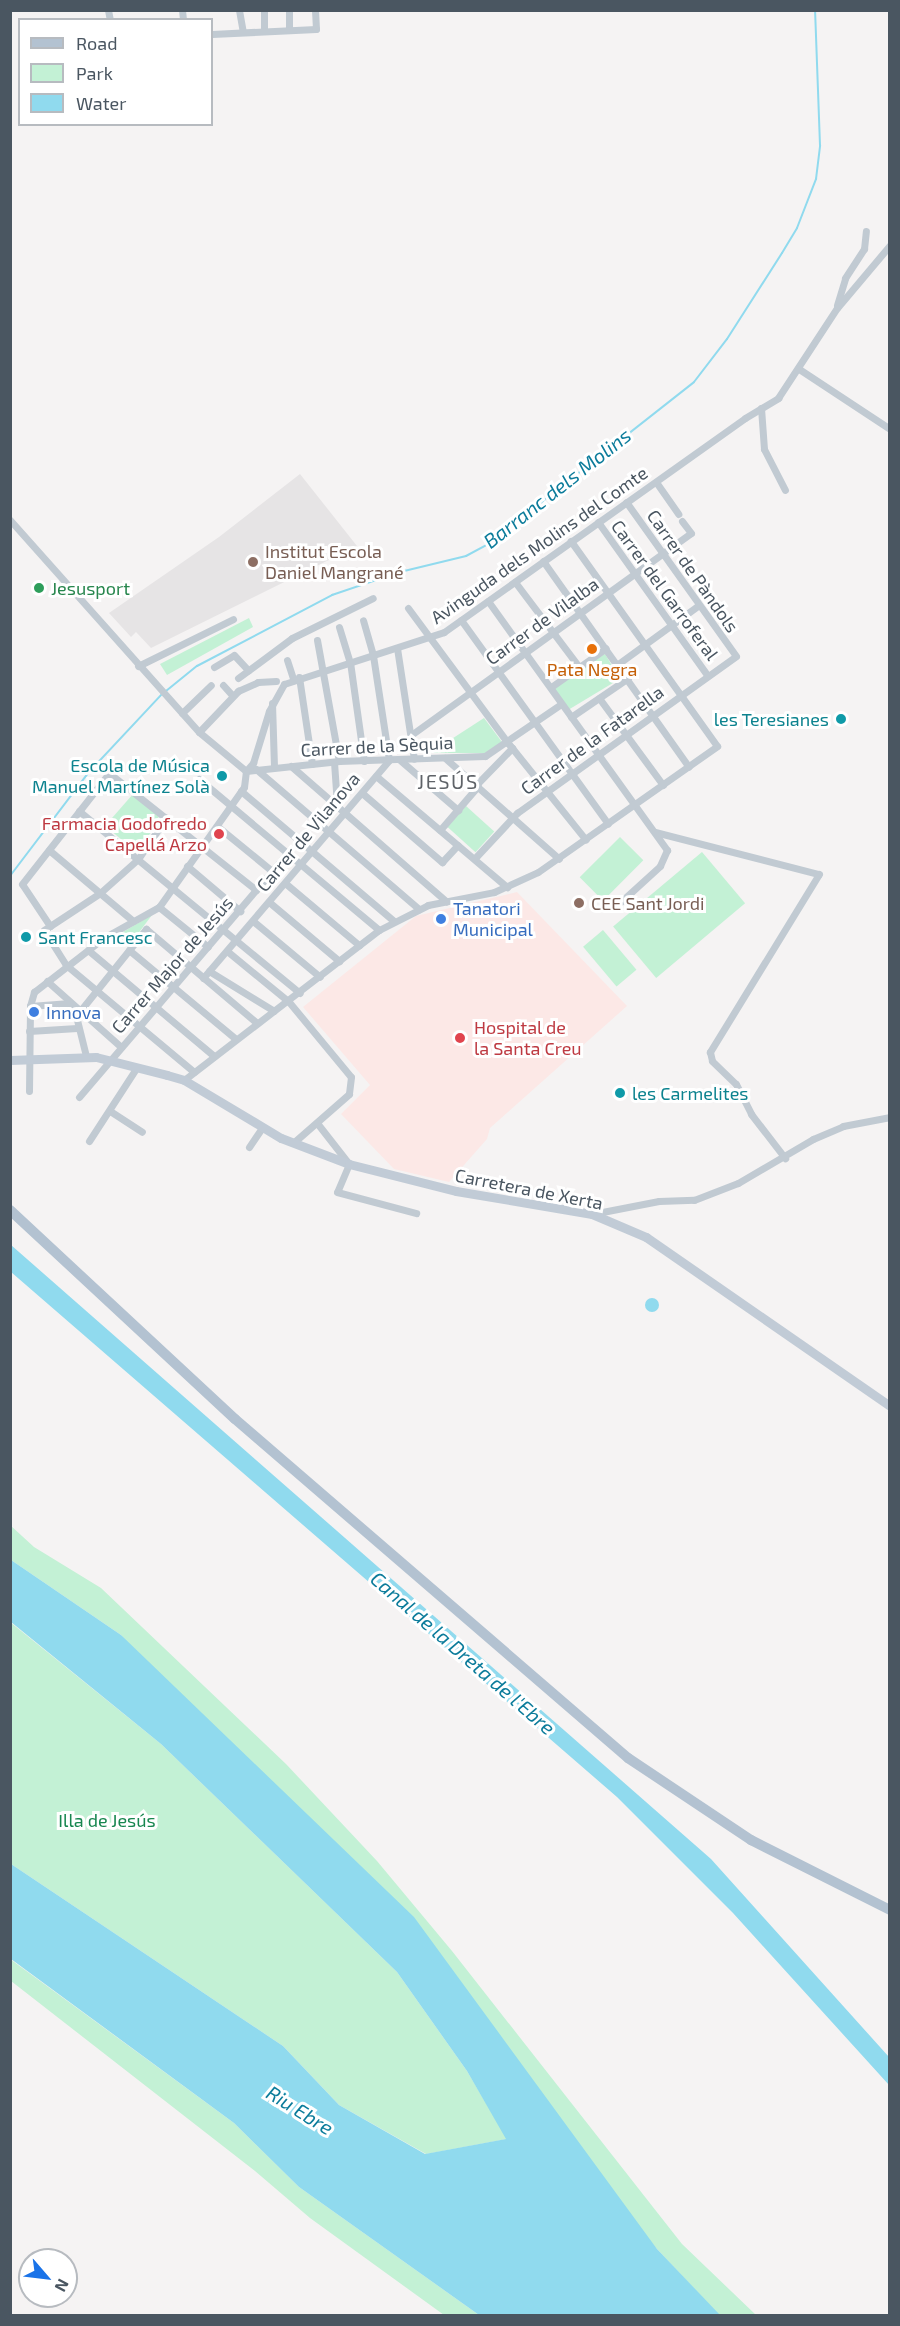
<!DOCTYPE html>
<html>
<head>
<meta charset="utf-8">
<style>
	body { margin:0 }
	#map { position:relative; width:900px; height:2326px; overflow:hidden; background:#f5f3f3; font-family:"Exo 2",sans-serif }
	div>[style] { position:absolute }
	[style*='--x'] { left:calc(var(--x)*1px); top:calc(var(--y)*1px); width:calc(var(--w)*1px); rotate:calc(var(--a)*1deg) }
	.education>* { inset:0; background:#e6e4e5 }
	.medical>* { inset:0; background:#fce8e6 }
	.green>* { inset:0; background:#c3f1d5; transform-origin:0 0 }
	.water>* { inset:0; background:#90daee }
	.round { border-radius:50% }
	.stream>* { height:2px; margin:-1px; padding:0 1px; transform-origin:1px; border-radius:1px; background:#90daee }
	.minor>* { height:7px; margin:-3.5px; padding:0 3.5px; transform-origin:3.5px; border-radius:3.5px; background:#c1cad2 }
	.secondary>* { height:9px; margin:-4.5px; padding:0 4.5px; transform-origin:4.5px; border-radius:4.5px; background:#c1cbd6 }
	.primary>* { height:10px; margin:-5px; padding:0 5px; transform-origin:5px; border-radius:5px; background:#b3c2d1 }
	.dots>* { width:16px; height:16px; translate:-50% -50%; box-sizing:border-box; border:3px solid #fff; border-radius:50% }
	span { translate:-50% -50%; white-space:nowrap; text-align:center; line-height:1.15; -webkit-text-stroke:6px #fff; paint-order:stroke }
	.street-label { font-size:18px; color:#4a5661 }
	.education-label { font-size:18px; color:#785e54 }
	.left { translate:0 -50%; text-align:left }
	.leisure-label { font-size:18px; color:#27864d }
	.food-label { font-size:18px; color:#c56008 }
	.culture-label { font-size:18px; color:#0d838f }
	.right { translate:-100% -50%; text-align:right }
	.health-label { font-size:18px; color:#be3a42 }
	.shop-label { font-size:18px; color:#366cbe }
	.park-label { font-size:18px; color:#17864f }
	.water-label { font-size:20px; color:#0c7c9b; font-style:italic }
	.neighbourhood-label { font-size:20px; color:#5f6368; letter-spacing:1.5px }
	.frame { position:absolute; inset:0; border:12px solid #4a5661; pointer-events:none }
	.legend { position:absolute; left:18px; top:18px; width:195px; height:108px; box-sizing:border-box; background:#fff; border:2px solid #b7bbc0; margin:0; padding:8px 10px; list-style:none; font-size:18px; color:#4a5661 }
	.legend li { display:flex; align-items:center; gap:12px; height:30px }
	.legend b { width:30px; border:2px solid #b7bbc0 }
	.north { position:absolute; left:18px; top:2248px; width:60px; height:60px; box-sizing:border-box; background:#fff; border:2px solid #b7bbc0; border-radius:50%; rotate:118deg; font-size:16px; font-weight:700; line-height:24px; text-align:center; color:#4a5661 }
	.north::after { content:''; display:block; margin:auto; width:21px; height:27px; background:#1a73e8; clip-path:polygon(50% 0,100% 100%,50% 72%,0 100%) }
</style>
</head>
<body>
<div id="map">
	<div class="education">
		<i style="clip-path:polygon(300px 474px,357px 546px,151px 648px,136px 632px,131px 637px,109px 613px,219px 537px)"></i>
	</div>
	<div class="medical">
		<i style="clip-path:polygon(517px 892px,627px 1006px,490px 1128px,487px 1139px,449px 1182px,394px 1169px,341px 1114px,370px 1085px,303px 1007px,416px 916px)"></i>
	</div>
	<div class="green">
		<i style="clip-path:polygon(249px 618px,253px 627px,167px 675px,160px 664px)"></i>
		<i style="left:605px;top:654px;width:29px;height:61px;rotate:59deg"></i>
		<i style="clip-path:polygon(484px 718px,502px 742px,485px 753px,430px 753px)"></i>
		<i style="clip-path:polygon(133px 794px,158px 815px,159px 822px,139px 848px,133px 849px,105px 826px)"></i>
		<i style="left:466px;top:806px;width:38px;height:28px;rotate:42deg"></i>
		<i style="left:620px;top:837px;width:33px;height:57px;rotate:45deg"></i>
		<i style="left:702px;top:852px;width:67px;height:116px;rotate:50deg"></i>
		<i style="clip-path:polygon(152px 915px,128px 947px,116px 936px)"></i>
		<i style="left:603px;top:930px;width:52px;height:26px;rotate:50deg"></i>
		<i style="clip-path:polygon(10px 1525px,34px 1547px,101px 1588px,286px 1764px,377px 1861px,452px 1951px,682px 2244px,756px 2315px,719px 2315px,657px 2249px,121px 1635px,11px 1560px)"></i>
		<i style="clip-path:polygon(10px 1622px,161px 1744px,397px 1972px,467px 2071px,507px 2139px,426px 2154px,339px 2105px,283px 2046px,11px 1864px)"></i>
		<i style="clip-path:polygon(10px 1959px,234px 2123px,299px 2187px,479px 2315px,444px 2315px,310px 2218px,255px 2171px,11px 1981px)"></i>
	</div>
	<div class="water">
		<i style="clip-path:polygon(11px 1245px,711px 1859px,889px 2057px,889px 2085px,733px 1913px,617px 1797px,11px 1272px)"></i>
		<i class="round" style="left:645px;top:1298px;width:14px;height:14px"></i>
		<i style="clip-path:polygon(11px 1560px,121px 1635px,414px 1917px,657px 2249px,720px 2315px,479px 2315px,299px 2187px,234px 2123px,11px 1959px,11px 1864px,283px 2046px,339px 2105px,425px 2154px,506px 2139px,467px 2071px,397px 1972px,161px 1744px,11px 1622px)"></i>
	</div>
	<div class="stream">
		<i style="--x:166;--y:691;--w:40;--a:-39"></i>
		<i style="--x:197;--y:666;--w:153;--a:-27.7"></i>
		<i style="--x:332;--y:595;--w:72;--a:-18.7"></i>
		<i style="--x:400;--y:572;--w:68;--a:-13.6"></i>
		<i style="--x:466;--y:556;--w:24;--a:-28"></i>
		<i style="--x:487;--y:545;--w:263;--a:-38.2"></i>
		<i style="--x:694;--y:382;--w:54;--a:-52.5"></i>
		<i style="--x:727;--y:339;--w:102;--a:-57.4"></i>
		<i style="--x:782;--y:253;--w:29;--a:-59"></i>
		<i style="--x:797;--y:228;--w:53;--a:-68.8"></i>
		<i style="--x:816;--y:179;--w:34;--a:-83"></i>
		<i style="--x:820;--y:145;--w:135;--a:-92.1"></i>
		<i style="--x:10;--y:876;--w:131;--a:-52.8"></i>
		<i style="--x:89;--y:772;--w:107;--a:-46.9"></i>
	</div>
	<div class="minor">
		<i style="--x:108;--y:10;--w:10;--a:79"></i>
		<i style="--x:182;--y:10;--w:10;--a:84"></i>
		<i style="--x:239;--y:10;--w:22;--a:80"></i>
		<i style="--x:264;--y:10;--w:21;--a:90"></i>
		<i style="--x:289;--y:10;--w:20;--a:90"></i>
		<i style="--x:212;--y:34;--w:104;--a:-2.8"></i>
		<i style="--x:316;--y:29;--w:19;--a:-93"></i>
		<i style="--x:837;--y:305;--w:28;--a:-73"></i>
		<i style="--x:845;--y:278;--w:35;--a:-57"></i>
		<i style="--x:864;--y:249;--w:18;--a:-84"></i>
		<i style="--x:799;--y:369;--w:109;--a:33.4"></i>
		<i style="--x:761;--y:408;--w:41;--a:85.8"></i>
		<i style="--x:764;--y:449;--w:46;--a:62.9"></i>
		<i style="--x:656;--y:482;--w:39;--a:55"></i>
		<i style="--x:10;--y:520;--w:284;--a:48.3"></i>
		<i style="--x:199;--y:732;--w:61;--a:39.7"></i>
		<i style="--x:598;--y:522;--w:189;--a:54.5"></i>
		<i style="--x:543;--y:561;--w:252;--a:54.7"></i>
		<i style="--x:515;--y:582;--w:106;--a:53"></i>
		<i style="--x:488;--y:601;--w:307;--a:54.3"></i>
		<i style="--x:667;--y:850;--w:17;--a:114"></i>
		<i style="--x:660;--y:866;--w:61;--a:137.7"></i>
		<i style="--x:408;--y:608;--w:168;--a:53.5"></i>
		<i style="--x:508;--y:743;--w:124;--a:51.2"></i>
		<i style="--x:461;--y:620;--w:251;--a:54.2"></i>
		<i style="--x:339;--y:627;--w:37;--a:73"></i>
		<i style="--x:350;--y:662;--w:100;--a:82"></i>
		<i style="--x:317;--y:640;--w:123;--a:79.7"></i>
		<i style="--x:397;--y:648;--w:112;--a:81.3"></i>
		<i style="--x:287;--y:660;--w:20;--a:72"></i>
		<i style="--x:618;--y:664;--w:100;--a:-36.1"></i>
		<i style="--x:138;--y:666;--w:106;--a:-26.3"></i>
		<i style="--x:214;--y:667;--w:23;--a:-31"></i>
		<i style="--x:234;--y:655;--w:21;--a:47"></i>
		<i style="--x:299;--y:677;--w:88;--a:81.5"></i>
		<i style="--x:238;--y:678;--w:67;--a:-36.5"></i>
		<i style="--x:292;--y:638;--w:90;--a:-26.3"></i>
		<i style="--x:223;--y:685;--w:13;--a:48"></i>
		<i style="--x:551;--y:687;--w:67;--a:-35.3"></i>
		<i style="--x:599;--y:698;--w:108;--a:53.7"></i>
		<i style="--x:272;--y:703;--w:64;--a:88.2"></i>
		<i style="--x:182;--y:713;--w:40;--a:-44"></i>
		<i style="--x:571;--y:717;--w:69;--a:-34.4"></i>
		<i style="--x:199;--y:732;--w:57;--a:-46.4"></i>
		<i style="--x:238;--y:691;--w:22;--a:-24"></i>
		<i style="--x:258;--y:682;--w:18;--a:-3"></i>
		<i style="--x:411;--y:735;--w:345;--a:-35.8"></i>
		<i style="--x:691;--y:533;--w:15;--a:-127"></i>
		<i style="--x:445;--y:758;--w:152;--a:41.5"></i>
		<i style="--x:400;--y:760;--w:77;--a:40.8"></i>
		<i style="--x:334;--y:762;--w:43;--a:86"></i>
		<i style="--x:291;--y:766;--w:206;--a:41.1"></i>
		<i style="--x:256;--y:769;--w:215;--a:40.7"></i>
		<i style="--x:246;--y:771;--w:94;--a:-6.1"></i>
		<i style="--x:339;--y:761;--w:146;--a:-2"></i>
		<i style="--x:485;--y:756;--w:92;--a:-34.4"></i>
		<i style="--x:376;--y:776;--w:172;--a:40.3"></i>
		<i style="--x:199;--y:779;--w:235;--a:40"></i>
		<i style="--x:476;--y:785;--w:52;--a:-45.8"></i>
		<i style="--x:241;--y:791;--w:201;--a:40.4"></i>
		<i style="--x:362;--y:793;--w:106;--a:40.8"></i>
		<i style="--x:442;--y:862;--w:23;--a:-47"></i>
		<i style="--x:79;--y:811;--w:286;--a:39.5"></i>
		<i style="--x:217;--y:826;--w:71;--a:39.3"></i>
		<i style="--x:440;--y:830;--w:58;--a:-49.2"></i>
		<i style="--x:655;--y:832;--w:169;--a:14.4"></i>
		<i style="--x:819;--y:874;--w:209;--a:121.5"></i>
		<i style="--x:710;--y:1052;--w:9;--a:77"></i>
		<i style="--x:712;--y:1061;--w:33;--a:44"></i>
		<i style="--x:736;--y:1084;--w:34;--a:63"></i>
		<i style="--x:751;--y:1114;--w:56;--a:52.3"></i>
		<i style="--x:49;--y:850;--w:110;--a:40.2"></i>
		<i style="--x:475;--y:858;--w:62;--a:-47"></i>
		<i style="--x:517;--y:813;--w:269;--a:-35.6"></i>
		<i style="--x:736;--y:656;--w:189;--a:-125.5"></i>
		<i style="--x:187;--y:866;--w:70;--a:40.3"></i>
		<i style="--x:285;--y:883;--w:97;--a:40"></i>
		<i style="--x:269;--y:902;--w:92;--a:40.1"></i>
		<i style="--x:159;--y:907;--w:63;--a:39.2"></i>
		<i style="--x:253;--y:921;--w:87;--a:39.9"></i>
		<i style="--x:50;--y:926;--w:60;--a:-33.4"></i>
		<i style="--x:100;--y:893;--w:51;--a:-41.8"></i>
		<i style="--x:138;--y:859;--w:50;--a:-55.7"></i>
		<i style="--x:88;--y:950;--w:165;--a:40.1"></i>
		<i style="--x:129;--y:950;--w:139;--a:39.8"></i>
		<i style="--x:227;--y:951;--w:80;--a:39.4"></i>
		<i style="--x:289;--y:1002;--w:97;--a:50.4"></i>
		<i style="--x:351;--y:1077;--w:17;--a:97"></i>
		<i style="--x:349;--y:1094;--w:74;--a:138.8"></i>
		<i style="--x:209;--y:971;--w:76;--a:31.6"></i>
		<i style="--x:203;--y:978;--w:287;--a:-49.5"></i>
		<i style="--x:389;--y:760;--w:106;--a:-98.7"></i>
		<i style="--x:373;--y:655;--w:36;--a:-106"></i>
		<i style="--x:47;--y:981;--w:99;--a:41.7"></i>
		<i style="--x:30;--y:1006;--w:40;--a:-4.3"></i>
		<i style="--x:29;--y:1031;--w:48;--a:-3.6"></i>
		<i style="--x:86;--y:1056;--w:41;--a:-104"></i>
		<i style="--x:76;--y:1016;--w:112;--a:-51.2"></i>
		<i style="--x:146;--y:929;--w:145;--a:40.3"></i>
		<i style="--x:194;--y:1072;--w:167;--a:-140.1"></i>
		<i style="--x:66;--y:965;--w:41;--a:-122.2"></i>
		<i style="--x:44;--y:930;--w:7;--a:-34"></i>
		<i style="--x:50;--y:926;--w:50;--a:-123.7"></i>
		<i style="--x:22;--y:884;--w:141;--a:-51.9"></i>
		<i style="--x:109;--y:773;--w:188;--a:38.5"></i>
		<i style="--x:184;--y:1080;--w:246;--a:-37.6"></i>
		<i style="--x:379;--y:930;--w:55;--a:-27"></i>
		<i style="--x:428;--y:905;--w:67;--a:-11.1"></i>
		<i style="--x:494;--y:892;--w:48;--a:-24.4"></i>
		<i style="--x:538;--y:872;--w:219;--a:-35.1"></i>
		<i style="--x:717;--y:746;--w:252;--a:-125.5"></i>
		<i style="--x:29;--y:1091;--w:85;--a:-89.3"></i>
		<i style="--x:30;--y:1006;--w:15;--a:-74"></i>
		<i style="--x:34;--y:992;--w:90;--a:-37.8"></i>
		<i style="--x:105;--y:937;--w:62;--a:-29.1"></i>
		<i style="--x:159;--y:907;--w:147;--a:-54.7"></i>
		<i style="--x:244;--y:787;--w:16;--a:-83"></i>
		<i style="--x:246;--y:771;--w:11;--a:-49"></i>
		<i style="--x:253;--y:763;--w:54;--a:-72.9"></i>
		<i style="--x:269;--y:711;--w:31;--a:-61"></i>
		<i style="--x:284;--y:684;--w:168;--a:-18"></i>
		<i style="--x:444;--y:632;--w:369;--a:-35.4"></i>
		<i style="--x:745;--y:418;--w:39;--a:-31"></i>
		<i style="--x:778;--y:398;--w:108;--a:-56.8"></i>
		<i style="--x:837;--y:308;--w:82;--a:-49.9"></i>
		<i style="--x:79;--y:1097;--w:322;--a:-49.5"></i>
		<i style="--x:110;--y:1111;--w:38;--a:33"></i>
		<i style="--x:317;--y:1123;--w:52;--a:52"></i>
		<i style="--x:349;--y:1164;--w:30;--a:113"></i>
		<i style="--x:337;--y:1192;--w:82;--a:14.9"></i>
		<i style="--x:89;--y:1141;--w:88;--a:-57"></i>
		<i style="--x:249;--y:1147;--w:23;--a:-56"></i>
		<i style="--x:592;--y:1214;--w:68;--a:-11"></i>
		<i style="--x:659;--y:1201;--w:35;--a:-2"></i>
		<i style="--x:694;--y:1200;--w:47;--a:-21.1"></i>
		<i style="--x:738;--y:1183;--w:87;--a:-30.4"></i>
		<i style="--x:813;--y:1139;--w:33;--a:-23"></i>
		<i style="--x:843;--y:1126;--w:48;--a:-10.8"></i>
	</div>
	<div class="secondary">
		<i style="--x:10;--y:1060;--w:86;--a:-2"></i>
		<i style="--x:96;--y:1057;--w:73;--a:14.2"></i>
		<i style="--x:167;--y:1075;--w:18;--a:16"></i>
		<i style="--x:184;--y:1080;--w:113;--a:30.9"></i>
		<i style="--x:281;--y:1138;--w:73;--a:20.9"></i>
		<i style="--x:349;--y:1164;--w:110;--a:14.2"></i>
		<i style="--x:456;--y:1191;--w:138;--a:9.6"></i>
		<i style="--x:592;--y:1214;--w:59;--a:23.1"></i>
		<i style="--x:646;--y:1237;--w:297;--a:34.7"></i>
	</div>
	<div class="primary">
		<i style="--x:10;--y:1210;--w:307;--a:42.9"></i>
		<i style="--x:235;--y:1419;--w:519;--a:40.78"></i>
		<i style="--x:628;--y:1758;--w:148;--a:33.7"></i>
		<i style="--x:751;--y:1840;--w:156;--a:26.7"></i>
	</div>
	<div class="dots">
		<i style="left:253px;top:562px;background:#8d6e63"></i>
		<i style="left:39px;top:588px;background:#2e9e5b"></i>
		<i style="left:592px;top:649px;background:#e8710a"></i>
		<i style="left:841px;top:719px;background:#0f9aa8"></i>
		<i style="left:222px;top:776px;background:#0f9aa8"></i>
		<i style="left:219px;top:834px;background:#e0444e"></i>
		<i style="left:579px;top:903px;background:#8d6e63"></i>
		<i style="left:441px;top:919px;background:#3f7fe0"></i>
		<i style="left:26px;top:937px;background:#0f9aa8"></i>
		<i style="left:34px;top:1012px;background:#3f7fe0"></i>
		<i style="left:460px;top:1038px;background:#e0444e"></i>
		<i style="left:620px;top:1093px;background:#0f9aa8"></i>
	</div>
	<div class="street-label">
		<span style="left:539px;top:545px;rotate:-35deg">Avinguda dels Molins del Comte</span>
		<span style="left:693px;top:571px;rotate:55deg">Carrer de Pàndols</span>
		<span style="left:665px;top:590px;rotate:54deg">Carrer del Garroferal</span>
		<span style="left:542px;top:621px;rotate:-36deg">Carrer de Vilalba</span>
		<span style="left:592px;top:740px;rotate:-36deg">Carrer de la Fatarella</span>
		<span style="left:377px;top:746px;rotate:-3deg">Carrer de la Sèquia</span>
		<span style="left:308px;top:832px;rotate:-50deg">Carrer de Vilanova</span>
		<span style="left:172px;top:965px;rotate:-49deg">Carrer Major de Jesús</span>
		<span style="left:529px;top:1189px;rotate:11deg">Carretera de Xerta</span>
	</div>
	<div class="education-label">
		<span class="left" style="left:265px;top:562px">Institut Escola<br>Daniel Mangrané</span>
		<span class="left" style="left:591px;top:903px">CEE Sant Jordi</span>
	</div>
	<div class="leisure-label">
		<span class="left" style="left:51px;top:588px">Jesusport</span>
	</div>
	<div class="food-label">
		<span style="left:592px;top:669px">Pata Negra</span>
	</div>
	<div class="culture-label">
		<span class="right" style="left:829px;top:719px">les Teresianes</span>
		<span class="right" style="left:210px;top:776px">Escola de Música<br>Manuel Martínez Solà</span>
		<span class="left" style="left:38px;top:937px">Sant Francesc</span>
		<span class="left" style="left:632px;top:1093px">les Carmelites</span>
	</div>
	<div class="health-label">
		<span class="right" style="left:207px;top:834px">Farmacia Godofredo<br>Capellá Arzo</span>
		<span class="left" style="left:474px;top:1038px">Hospital de<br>la Santa Creu</span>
	</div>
	<div class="shop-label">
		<span class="left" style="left:453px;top:919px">Tanatori<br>Municipal</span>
		<span class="left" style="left:46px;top:1012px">Innova</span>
	</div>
	<div class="park-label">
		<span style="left:107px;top:1820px">Illa de Jesús</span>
	</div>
	<div class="water-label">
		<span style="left:557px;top:488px;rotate:-38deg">Barranc dels Molins</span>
		<span style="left:463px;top:1653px;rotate:41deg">Canal de la Dreta de l'Ebre</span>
		<span style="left:300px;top:2110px;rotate:32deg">Riu Ebre</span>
	</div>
	<div class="neighbourhood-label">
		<span style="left:448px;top:781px">JESÚS</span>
	</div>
	<div class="frame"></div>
	<ul class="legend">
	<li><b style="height:8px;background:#b3c2d1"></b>Road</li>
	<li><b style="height:16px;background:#c3f1d5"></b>Park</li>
	<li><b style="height:16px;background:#90daee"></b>Water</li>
	</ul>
	<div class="north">N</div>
</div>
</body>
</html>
